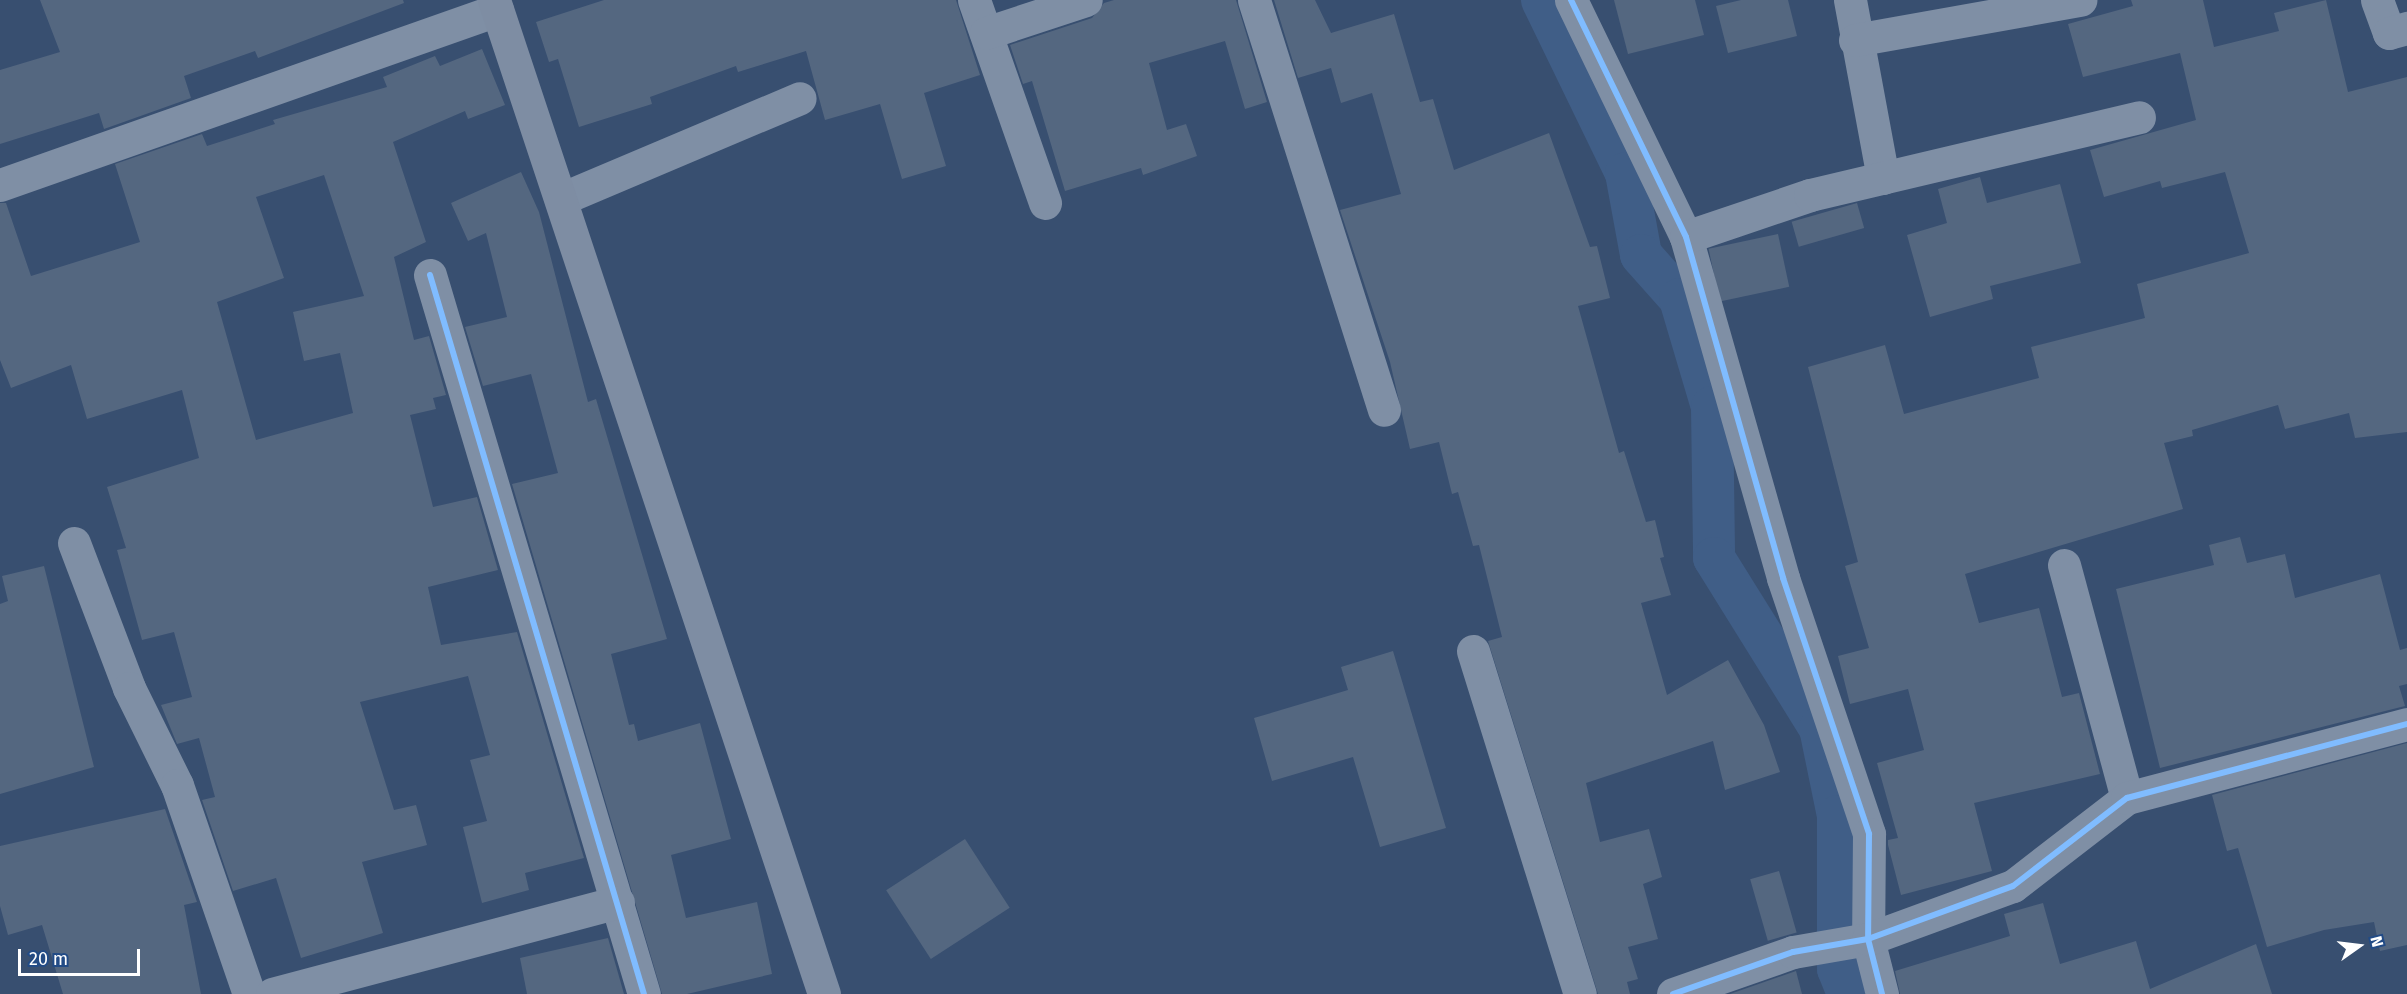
<!DOCTYPE html>
<html>
<head>
<meta charset="utf-8">
<style>
	body { margin:0 }
	#map { position:relative; width:2407px; height:994px; overflow:hidden; background:#384f70; font-family:"Fira Sans",sans-serif }
	div>[style] { position:absolute }
	[style*='--x'] { left:calc(var(--x)*1px); top:calc(var(--y)*1px); width:calc(var(--w)*1px); rotate:calc(var(--a)*1deg) }
	.canal>* { height:42px; margin:-21px; padding:0 21px; transform-origin:21px; border-radius:21px; background:#405e87 }
	.building>* { inset:0; background:#546780; transform-origin:0 0 }
	.minor>* { height:33px; margin:-16.5px; padding:0 16.5px; transform-origin:16.5px; border-radius:16.5px; background:#7f8fa5 }
	.major>* { height:33px; margin:-16.5px; padding:0 16.5px; transform-origin:16.5px; border-radius:16.5px; background:#7e8da3 }
	.cycleway>* { height:6px; margin:-3px; padding:0 3px; transform-origin:3px; border-radius:3px; background:#80bcff }
	span { translate:-50% -50%; white-space:nowrap; text-align:center; line-height:1.15; -webkit-text-stroke:4.5px #224b86; paint-order:stroke }
	.north { position:absolute; left:2329px; top:916px; width:60px; height:60px; -webkit-text-stroke:4px #224b86; paint-order:stroke; rotate:76deg; font-size:16px; font-weight:700; line-height:24px; text-align:center; color:#fff }
	.north::after { content:''; display:block; margin:auto; width:21px; height:27px; background:#fff; clip-path:polygon(50% 0,100% 100%,50% 72%,0 100%) }
	.scale { position:absolute; left:18px; top:949px; width:122px; height:27px; box-sizing:border-box; border:3px solid #fff; border-top:0; padding-left:8px; font-size:18px; line-height:21px; white-space:nowrap; color:#fff; -webkit-text-stroke:4px #224b86; paint-order:stroke }
</style>
</head>
<body>
<div id="map">
	<div class="canal">
		<i style="--x:1542;--y:0;--w:192;--a:64.1"></i>
		<i style="--x:1626;--y:173;--w:83;--a:79.6"></i>
		<i style="--x:1641;--y:255;--w:59;--a:48.4"></i>
		<i style="--x:1680;--y:299;--w:113;--a:73.5"></i>
		<i style="--x:1712;--y:407;--w:151;--a:89.2"></i>
		<i style="--x:1714;--y:558;--w:200;--a:58.1"></i>
		<i style="--x:1820;--y:728;--w:90;--a:78.4"></i>
		<i style="--x:1838;--y:816;--w:153;--a:90"></i>
		<i style="--x:1838;--y:969;--w:27;--a:68"></i>
	</div>
	<div class="building">
		<i style="clip-path:polygon(40px 0,403px 0,404px 3px,258px 58px,255px 51px,184px 76px,191px 98px,104px 129px,99px 113px,0 144px,0 70px,60px 52px)"></i>
		<i style="clip-path:polygon(604px 0,956px 0,980px 75px,924px 93px,946px 166px,902px 179px,880px 104px,825px 120px,806px 51px,738px 72px,736px 66px,650px 97px,652px 104px,579px 127px,558px 59px,549px 62px,536px 22px)"></i>
		<i style="clip-path:polygon(1114px 0,1236px 0,1267px 102px,1245px 109px,1225px 41px,1149px 63px,1167px 130px,1186px 124px,1197px 156px,1143px 175px,1141px 168px,1065px 191px,1032px 81px,1023px 84px,1010px 45px,1092px 18px,1104px 3px)"></i>
		<i style="clip-path:polygon(1274px 0,1315px 0,1331px 33px,1394px 14px,1420px 102px,1433px 99px,1454px 170px,1549px 133px,1590px 247px,1597px 246px,1610px 298px,1578px 306px,1619px 453px,1624px 451px,1646px 522px,1655px 520px,1664px 557px,1660px 558px,1671px 595px,1641px 603px,1667px 695px,1728px 660px,1764px 725px,1780px 772px,1725px 790px,1713px 741px,1586px 783px,1600px 842px,1649px 829px,1662px 877px,1643px 884px,1658px 939px,1628px 947px,1638px 979px,1627px 982px,1630px 994px,1598px 994px,1488px 641px,1502px 637px,1479px 545px,1473px 546px,1458px 492px,1452px 494px,1439px 442px,1410px 449px,1390px 362px,1340px 210px,1401px 194px,1372px 93px,1341px 103px,1331px 68px,1298px 78px)"></i>
		<i style="clip-path:polygon(1614px 0,1695px 0,1704px 35px,1628px 54px)"></i>
		<i style="clip-path:polygon(1741px 0,1788px 0,1797px 36px,1728px 53px,1716px 6px)"></i>
		<i style="clip-path:polygon(2131px 0,2203px 0,2214px 47px,2279px 31px,2274px 13px,2326px 0,2348px 92px,2407px 77px,2407px 432px,2355px 438px,2349px 413px,2285px 429px,2278px 405px,2192px 430px,2193px 436px,2164px 443px,2183px 509px,1965px 574px,1979px 623px,2039px 608px,2062px 697px,2079px 693px,2100px 774px,1974px 803px,1992px 871px,1901px 895px,1888px 845px,1888px 840px,1898px 838px,1877px 763px,1924px 750px,1908px 689px,1850px 704px,1838px 656px,1869px 648px,1845px 566px,1858px 562px,1808px 367px,1885px 345px,1904px 414px,2039px 378px,2031px 347px,2145px 318px,2137px 284px,2249px 253px,2225px 172px,2162px 188px,2160px 181px,2104px 197px,2090px 150px,2196px 120px,2180px 53px,2083px 77px,2068px 24px,2133px 6px)"></i>
		<i style="clip-path:polygon(evenodd,482px 49px,505px 105px,468px 119px,465px 111px,393px 142px,426px 242px,394px 257px,414px 340px,429px 336px,446px 395px,433px 398px,436px 409px,410px 415px,433px 507px,477px 497px,498px 570px,428px 587px,441px 645px,517px 632px,584px 858px,525px 873px,529px 890px,482px 903px,463px 827px,487px 821px,470px 760px,490px 755px,468px 676px,360px 702px,394px 810px,416px 805px,427px 845px,362px 862px,383px 933px,301px 958px,276px 878px,233px 891px,202px 800px,215px 797px,199px 738px,177px 744px,161px 705px,192px 697px,174px 632px,142px 640px,117px 550px,126px 548px,107px 487px,199px 458px,182px 390px,87px 419px,71px 365px,11px 388px,0 360px,0 203px,6px 203px,31px 276px,140px 242px,115px 164px,202px 134px,207px 146px,275px 124px,273px 120px,387px 87px,383px 77px,435px 56px,440px 66px,482px 49px,324px 175px,364px 296px,293px 312px,304px 361px,340px 353px,353px 413px,256px 440px,217px 302px,284px 278px,256px 197px,324px 175px)"></i>
		<i style="clip-path:polygon(521px 172px,539px 212px,588px 402px,596px 399px,667px 639px,611px 654px,629px 725px,634px 724px,638px 741px,700px 723px,731px 839px,671px 855px,686px 918px,757px 902px,772px 974px,687px 994px,662px 994px,512px 484px,558px 473px,531px 374px,483px 386px,465px 327px,507px 317px,486px 233px,468px 241px,451px 203px)"></i>
		<i style="clip-path:polygon(1980px 177px,1987px 203px,2060px 184px,2081px 263px,1990px 286px,1993px 299px,1930px 317px,1907px 235px,1947px 223px,1938px 189px)"></i>
		<i style="left:1857px;top:203px;width:26px;height:68px;rotate:74deg"></i>
		<i style="left:1778px;top:234px;width:54px;height:71px;rotate:78deg"></i>
		<i style="clip-path:polygon(2240px 537px,2247px 563px,2285px 554px,2295px 598px,2380px 574px,2400px 650px,2407px 648px,2407px 684px,2399px 686px,2405px 706px,2160px 768px,2116px 589px,2214px 565px,2209px 545px)"></i>
		<i style="clip-path:polygon(44px 566px,94px 767px,0 794px,0 604px,8px 601px,2px 576px)"></i>
		<i style="clip-path:polygon(1393px 651px,1446px 828px,1380px 847px,1353px 757px,1272px 781px,1254px 718px,1348px 690px,1341px 667px)"></i>
		<i style="clip-path:polygon(2407px 743px,2407px 945px,2380px 951px,2374px 922px,2324px 930px,2267px 947px,2238px 848px,2227px 851px,2212px 795px)"></i>
		<i style="clip-path:polygon(165px 809px,197px 902px,184px 905px,201px 994px,63px 994px,42px 925px,8px 935px,0 906px,0 846px)"></i>
		<i style="left:965px;top:839px;width:82px;height:94px;rotate:57deg"></i>
		<i style="left:1779px;top:871px;width:64px;height:30px;rotate:74deg"></i>
		<i style="clip-path:polygon(2043px 903px,2060px 964px,2136px 941px,2150px 989px,2256px 944px,2272px 994px,1900px 994px,1895px 971px,2010px 936px,2004px 914px)"></i>
		<i style="clip-path:polygon(608px 938px,624px 994px,527px 994px,520px 958px)"></i>
		<i style="clip-path:polygon(1796px 971px,1802px 994px,1730px 994px)"></i>
	</div>
	<div class="minor">
		<i style="--x:974;--y:0;--w:215;--a:70.7"></i>
		<i style="--x:1254;--y:0;--w:430;--a:72.4"></i>
		<i style="--x:1571;--y:0;--w:263;--a:64.1"></i>
		<i style="--x:1686;--y:237;--w:355;--a:74.1"></i>
		<i style="--x:1783;--y:578;--w:270;--a:71.4"></i>
		<i style="--x:1869;--y:834;--w:105;--a:90.5"></i>
		<i style="--x:1868;--y:939;--w:57;--a:75.7"></i>
		<i style="--x:1850;--y:0;--w:181;--a:79.5"></i>
		<i style="--x:2377;--y:0;--w:35;--a:70"></i>
		<i style="--x:2389;--y:33;--w:19;--a:-16"></i>
		<i style="--x:986;--y:33;--w:105;--a:-18.3"></i>
		<i style="--x:1855;--y:40;--w:229;--a:-10.1"></i>
		<i style="--x:0;--y:185;--w:527;--a:-19.4"></i>
		<i style="--x:561;--y:199;--w:259;--a:-22.9"></i>
		<i style="--x:1686;--y:237;--w:131;--a:-18.7"></i>
		<i style="--x:1810;--y:195;--w:338;--a:-13.3"></i>
		<i style="--x:430;--y:275;--w:750;--a:73.43"></i>
		<i style="--x:74;--y:543;--w:155;--a:69.2"></i>
		<i style="--x:129;--y:688;--w:108;--a:63.7"></i>
		<i style="--x:177;--y:785;--w:221;--a:71"></i>
		<i style="--x:2064;--y:565;--w:241;--a:74.9"></i>
		<i style="--x:1473;--y:651;--w:359;--a:72.7"></i>
		<i style="--x:272;--y:994;--w:358;--a:-14.9"></i>
		<i style="--x:1673;--y:994;--w:127;--a:-19.3"></i>
		<i style="--x:1793;--y:952;--w:76;--a:-9.8"></i>
		<i style="--x:1868;--y:939;--w:154;--a:-20.1"></i>
		<i style="--x:2013;--y:886;--w:144;--a:-37.7"></i>
		<i style="--x:2127;--y:798;--w:290;--a:-14.8"></i>
	</div>
	<div class="major">
		<i style="--x:494;--y:0;--w:1047;--a:71.63"></i>
	</div>
	<div class="cycleway">
		<i style="--x:1571;--y:0;--w:263;--a:64.1"></i>
		<i style="--x:1686;--y:237;--w:355;--a:74.1"></i>
		<i style="--x:1783;--y:578;--w:270;--a:71.4"></i>
		<i style="--x:1869;--y:834;--w:105;--a:90.5"></i>
		<i style="--x:1868;--y:939;--w:57;--a:75.7"></i>
		<i style="--x:430;--y:275;--w:750;--a:73.43"></i>
		<i style="--x:1673;--y:994;--w:127;--a:-19.3"></i>
		<i style="--x:1793;--y:952;--w:76;--a:-9.8"></i>
		<i style="--x:1868;--y:939;--w:154;--a:-20.1"></i>
		<i style="--x:2013;--y:886;--w:144;--a:-37.7"></i>
		<i style="--x:2127;--y:798;--w:290;--a:-14.8"></i>
	</div>
	<div class="north">N</div>
	<div class="scale">20 m</div>
</div>
</body>
</html>
